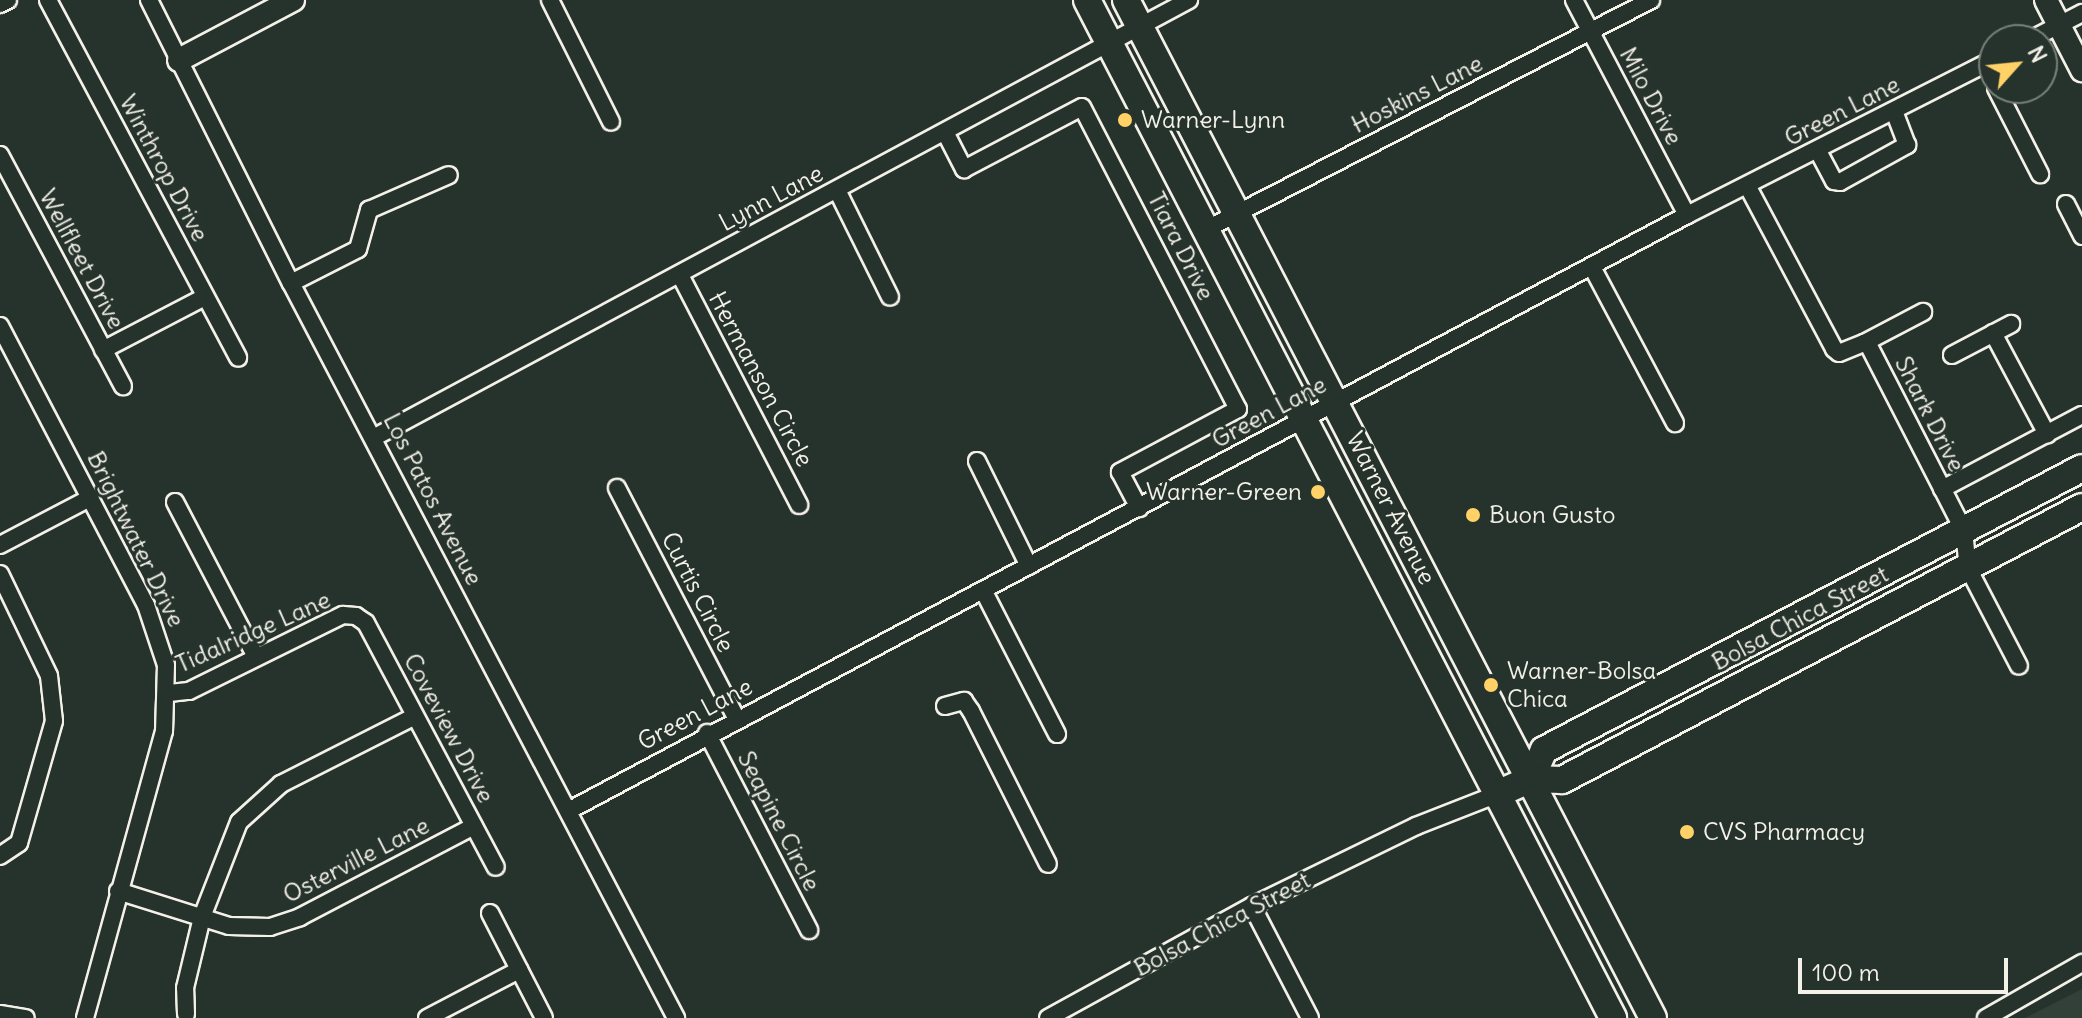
<!DOCTYPE html>
<html>
<head>
<meta charset="utf-8">
<style>
	body { margin:0 }
	#map { position:relative; width:2082px; height:1018px; overflow:hidden; background:#26332d; font-family:Delius,sans-serif }
	div>[style] { position:absolute }
	[style*='--x'] { left:calc(var(--x)*1px); top:calc(var(--y)*1px); width:calc(var(--w)*1px); rotate:calc(var(--a)*1deg) }
	.built>* { inset:0; background:#333f39 }
	.roads { filter:drop-shadow(2px 0 #f4f1e8) drop-shadow(-2px 0 #f4f1e8) drop-shadow(0 2px #f4f1e8) drop-shadow(0 -2px #f4f1e8) }
	.minor>* { height:16px; margin:-8px; padding:0 8px; transform-origin:8px; border-radius:8px; background:#26332d }
	.tertiary>* { height:22px; margin:-11px; padding:0 11px; transform-origin:11px; border-radius:11px; background:#26332d }
	.primary>* { height:26px; margin:-13px; padding:0 13px; transform-origin:13px; border-radius:13px; background:#26332d }
	.dots>* { width:22px; height:22px; translate:-50% -50%; box-sizing:border-box; border:4px solid #26332d; border-radius:50% }
	span { translate:-50% -50%; white-space:nowrap; text-align:center; line-height:1.15; -webkit-text-stroke:6px #26332d; paint-order:stroke }
	.street-label { font-size:24px; color:#f4f1e8 }
	.poi-label { font-size:24px; color:#f4f1e8 }
	.left { translate:0 -50%; text-align:left }
	.right { translate:-100% -50%; text-align:right }
	.north { position:absolute; left:1978px; top:24px; width:80px; height:80px; box-sizing:border-box; background:#26332d; border:2px solid #787f78; border-radius:50%; rotate:63deg; font-size:22px; font-weight:700; line-height:32px; text-align:center; color:#f4f1e8 }
	.north::after { content:''; display:block; margin:auto; width:28px; height:36px; background:#ffd166; clip-path:polygon(50% 0,100% 100%,50% 72%,0 100%) }
	.scale { position:absolute; left:1798px; top:958px; width:210px; height:36px; box-sizing:border-box; border:4px solid #f4f1e8; border-top:0; padding-left:10px; font-size:24px; line-height:28px; white-space:nowrap; color:#f4f1e8; -webkit-text-stroke:6px #26332d; paint-order:stroke }
</style>
</head>
<body>
<div id="map">
	<div class="built">
		<i style="clip-path:polygon(2082px 989px,2082px 1018px,2025px 1018px)"></i>
	</div>
	<div class="roads">
		<div class="minor">
			<i style="--x:48;--y:0;--w:405;--a:62"></i>
			<i style="--x:149;--y:0;--w:317;--a:63.4"></i>
			<i style="--x:291;--y:283;--w:830;--a:62.35"></i>
			<i style="--x:550;--y:0;--w:136;--a:63.4"></i>
			<i style="--x:1574;--y:0;--w:243;--a:62.3"></i>
			<i style="--x:0;--y:4;--w:9;--a:-27"></i>
			<i style="--x:2030;--y:40;--w:59;--a:-27.4"></i>
			<i style="--x:1996;--y:88;--w:97;--a:62.9"></i>
			<i style="--x:945;--y:132;--w:42;--a:62.8"></i>
			<i style="--x:964;--y:169;--w:133;--a:-27.7"></i>
			<i style="--x:1082;--y:107;--w:340;--a:62.7"></i>
			<i style="--x:1238;--y:409;--w:134;--a:151.9"></i>
			<i style="--x:1120;--y:472;--w:41;--a:62.2"></i>
			<i style="--x:1818;--y:151;--w:34;--a:62"></i>
			<i style="--x:1834;--y:181;--w:6;--a:9"></i>
			<i style="--x:1840;--y:182;--w:77;--a:-28.9"></i>
			<i style="--x:1907;--y:145;--w:36;--a:-111"></i>
			<i style="--x:0;--y:155;--w:262;--a:62"></i>
			<i style="--x:1748;--y:187;--w:183;--a:62"></i>
			<i style="--x:1834;--y:349;--w:6;--a:39"></i>
			<i style="--x:1839;--y:353;--w:27;--a:-22"></i>
			<i style="--x:1864;--y:343;--w:6;--a:31"></i>
			<i style="--x:1869;--y:346;--w:208;--a:62.8"></i>
			<i style="--x:1964;--y:531;--w:37;--a:84"></i>
			<i style="--x:1968;--y:568;--w:110;--a:62.5"></i>
			<i style="--x:837;--y:190;--w:119;--a:63.6"></i>
			<i style="--x:2066;--y:204;--w:36;--a:63"></i>
			<i style="--x:1205;--y:230;--w:502;--a:-27.28"></i>
			<i style="--x:1592;--y:267;--w:177;--a:62"></i>
			<i style="--x:680;--y:275;--w:259;--a:62.6"></i>
			<i style="--x:291;--y:283;--w:75;--a:-26.9"></i>
			<i style="--x:358;--y:249;--w:41;--a:-74.2"></i>
			<i style="--x:369;--y:210;--w:87;--a:-23.6"></i>
			<i style="--x:0;--y:326;--w:315;--a:62.4"></i>
			<i style="--x:146;--y:605;--w:63;--a:71.6"></i>
			<i style="--x:166;--y:665;--w:66;--a:91.7"></i>
			<i style="--x:164;--y:731;--w:298;--a:105.4"></i>
			<i style="--x:1993;--y:333;--w:115;--a:61.9"></i>
			<i style="--x:1864;--y:343;--w:67;--a:-27.7"></i>
			<i style="--x:103;--y:350;--w:115;--a:-27.5"></i>
			<i style="--x:1952;--y:355;--w:67;--a:-27.7"></i>
			<i style="--x:375;--y:437;--w:924;--a:-28.23"></i>
			<i style="--x:977;--y:461;--w:117;--a:63.7"></i>
			<i style="--x:617;--y:488;--w:259;--a:62.6"></i>
			<i style="--x:1942;--y:489;--w:158;--a:-27.9"></i>
			<i style="--x:175;--y:502;--w:175;--a:62.4"></i>
			<i style="--x:0;--y:545;--w:102;--a:-27.6"></i>
			<i style="--x:0;--y:574;--w:113;--a:64.3"></i>
			<i style="--x:49;--y:676;--w:45;--a:83.7"></i>
			<i style="--x:54;--y:721;--w:127;--a:106"></i>
			<i style="--x:19;--y:843;--w:23;--a:146"></i>
			<i style="--x:983;--y:590;--w:162;--a:62.8"></i>
			<i style="--x:169;--y:693;--w:20;--a:-6"></i>
			<i style="--x:189;--y:691;--w:172;--a:-26.3"></i>
			<i style="--x:343;--y:615;--w:13;--a:4"></i>
			<i style="--x:356;--y:616;--w:12;--a:35"></i>
			<i style="--x:366;--y:623;--w:276;--a:62"></i>
			<i style="--x:945;--y:706;--w:20;--a:-15"></i>
			<i style="--x:964;--y:701;--w:12;--a:55"></i>
			<i style="--x:971;--y:711;--w:171;--a:63.3"></i>
			<i style="--x:707;--y:733;--w:222;--a:62.6"></i>
			<i style="--x:568;--y:811;--w:1268;--a:-28.04"></i>
			<i style="--x:1687;--y:215;--w:344;--a:-26.9"></i>
			<i style="--x:118;--y:891;--w:116;--a:17.5"></i>
			<i style="--x:229;--y:926;--w:41;--a:1.4"></i>
			<i style="--x:270;--y:927;--w:32;--a:-18"></i>
			<i style="--x:300;--y:917;--w:196;--a:-27.6"></i>
			<i style="--x:1252;--y:906;--w:126;--a:62.6"></i>
			<i style="--x:490;--y:913;--w:118;--a:62.8"></i>
			<i style="--x:0;--y:1014;--w:26;--a:9"></i>
			<i style="--x:186;--y:1014;--w:26;--a:-92"></i>
			<i style="--x:185;--y:988;--w:73;--a:-76.5"></i>
			<i style="--x:202;--y:917;--w:102;--a:-68.7"></i>
			<i style="--x:239;--y:822;--w:57;--a:-42.1"></i>
			<i style="--x:281;--y:784;--w:150;--a:-26.9"></i>
			<i style="--x:427;--y:1018;--w:104;--a:-27.6"></i>
			<i style="--x:1048;--y:1018;--w:233;--a:-28.8"></i>
			<i style="--x:1252;--y:906;--w:182;--a:-26"></i>
			<i style="--x:1416;--y:826;--w:85;--a:-21.4"></i>
			<i style="--x:1986;--y:1018;--w:111;--a:-29.8"></i>
		</div>
		<div class="tertiary">
			<i style="--x:2046;--y:0;--w:79;--a:62.8"></i>
			<i style="--x:179;--y:60;--w:129;--a:-27.8"></i>
		</div>
		<div class="primary">
			<i style="--x:1087;--y:0;--w:1146;--a:62.67"></i>
			<i style="--x:1126;--y:0;--w:1146;--a:62.63"></i>
			<i style="--x:1531;--y:779;--w:32;--a:-66"></i>
			<i style="--x:1544;--y:750;--w:607;--a:-27.66"></i>
			<i style="--x:1495;--y:795;--w:39;--a:-24"></i>
			<i style="--x:1531;--y:779;--w:31;--a:2"></i>
			<i style="--x:1562;--y:780;--w:587;--a:-27.7"></i>
		</div>
	</div>
	<div class="dots">
		<i style="left:1125px;top:120px;background:#ffd166"></i>
		<i style="left:1318px;top:492px;background:#ffd166"></i>
		<i style="left:1473px;top:515px;background:#ffd166"></i>
		<i style="left:1491px;top:685px;background:#ffd166"></i>
		<i style="left:1687px;top:832px;background:#ffd166"></i>
	</div>
	<div class="street-label">
		<span style="left:1417px;top:94px;rotate:-27deg">Hoskins Lane</span>
		<span style="left:1651px;top:96px;rotate:62deg">Milo Drive</span>
		<span style="left:1842px;top:111px;rotate:-27deg">Green Lane</span>
		<span style="left:164px;top:168px;rotate:62deg">Winthrop Drive</span>
		<span style="left:771px;top:198px;rotate:-28deg">Lynn Lane</span>
		<span style="left:1181px;top:246px;rotate:63deg">Tiara Drive</span>
		<span style="left:82px;top:259px;rotate:62deg">Wellfleet Drive</span>
		<span style="left:761px;top:379px;rotate:62deg">Hermanson Circle</span>
		<span style="left:1269px;top:412px;rotate:-28deg">Green Lane</span>
		<span style="left:1930px;top:414px;rotate:63deg">Shark Drive</span>
		<span style="left:433px;top:499px;rotate:63deg">Los Patos Avenue</span>
		<span style="left:1391px;top:508px;rotate:63deg">Warner Avenue</span>
		<span style="left:136px;top:539px;rotate:64deg">Brightwater Drive</span>
		<span style="left:698px;top:592px;rotate:63deg">Curtis Circle</span>
		<span style="left:1800px;top:618px;rotate:-28deg">Bolsa Chica Street</span>
		<span style="left:253px;top:632px;rotate:-24deg">Tidalridge Lane</span>
		<span style="left:695px;top:714px;rotate:-28deg">Green Lane</span>
		<span style="left:449px;top:728px;rotate:62deg">Coveview Drive</span>
		<span style="left:779px;top:821px;rotate:63deg">Seapine Circle</span>
		<span style="left:356px;top:860px;rotate:-27deg">Osterville Lane</span>
		<span style="left:1222px;top:924px;rotate:-28deg">Bolsa Chica Street</span>
	</div>
	<div class="poi-label">
		<span class="left" style="left:1141px;top:120px">Warner-Lynn</span>
		<span class="right" style="left:1302px;top:492px">Warner-Green</span>
		<span class="left" style="left:1489px;top:515px">Buon Gusto</span>
		<span class="left" style="left:1507px;top:685px">Warner-Bolsa<br>Chica</span>
		<span class="left" style="left:1703px;top:832px">CVS Pharmacy</span>
	</div>
	<div class="north">N</div>
	<div class="scale">100 m</div>
</div>
</body>
</html>
